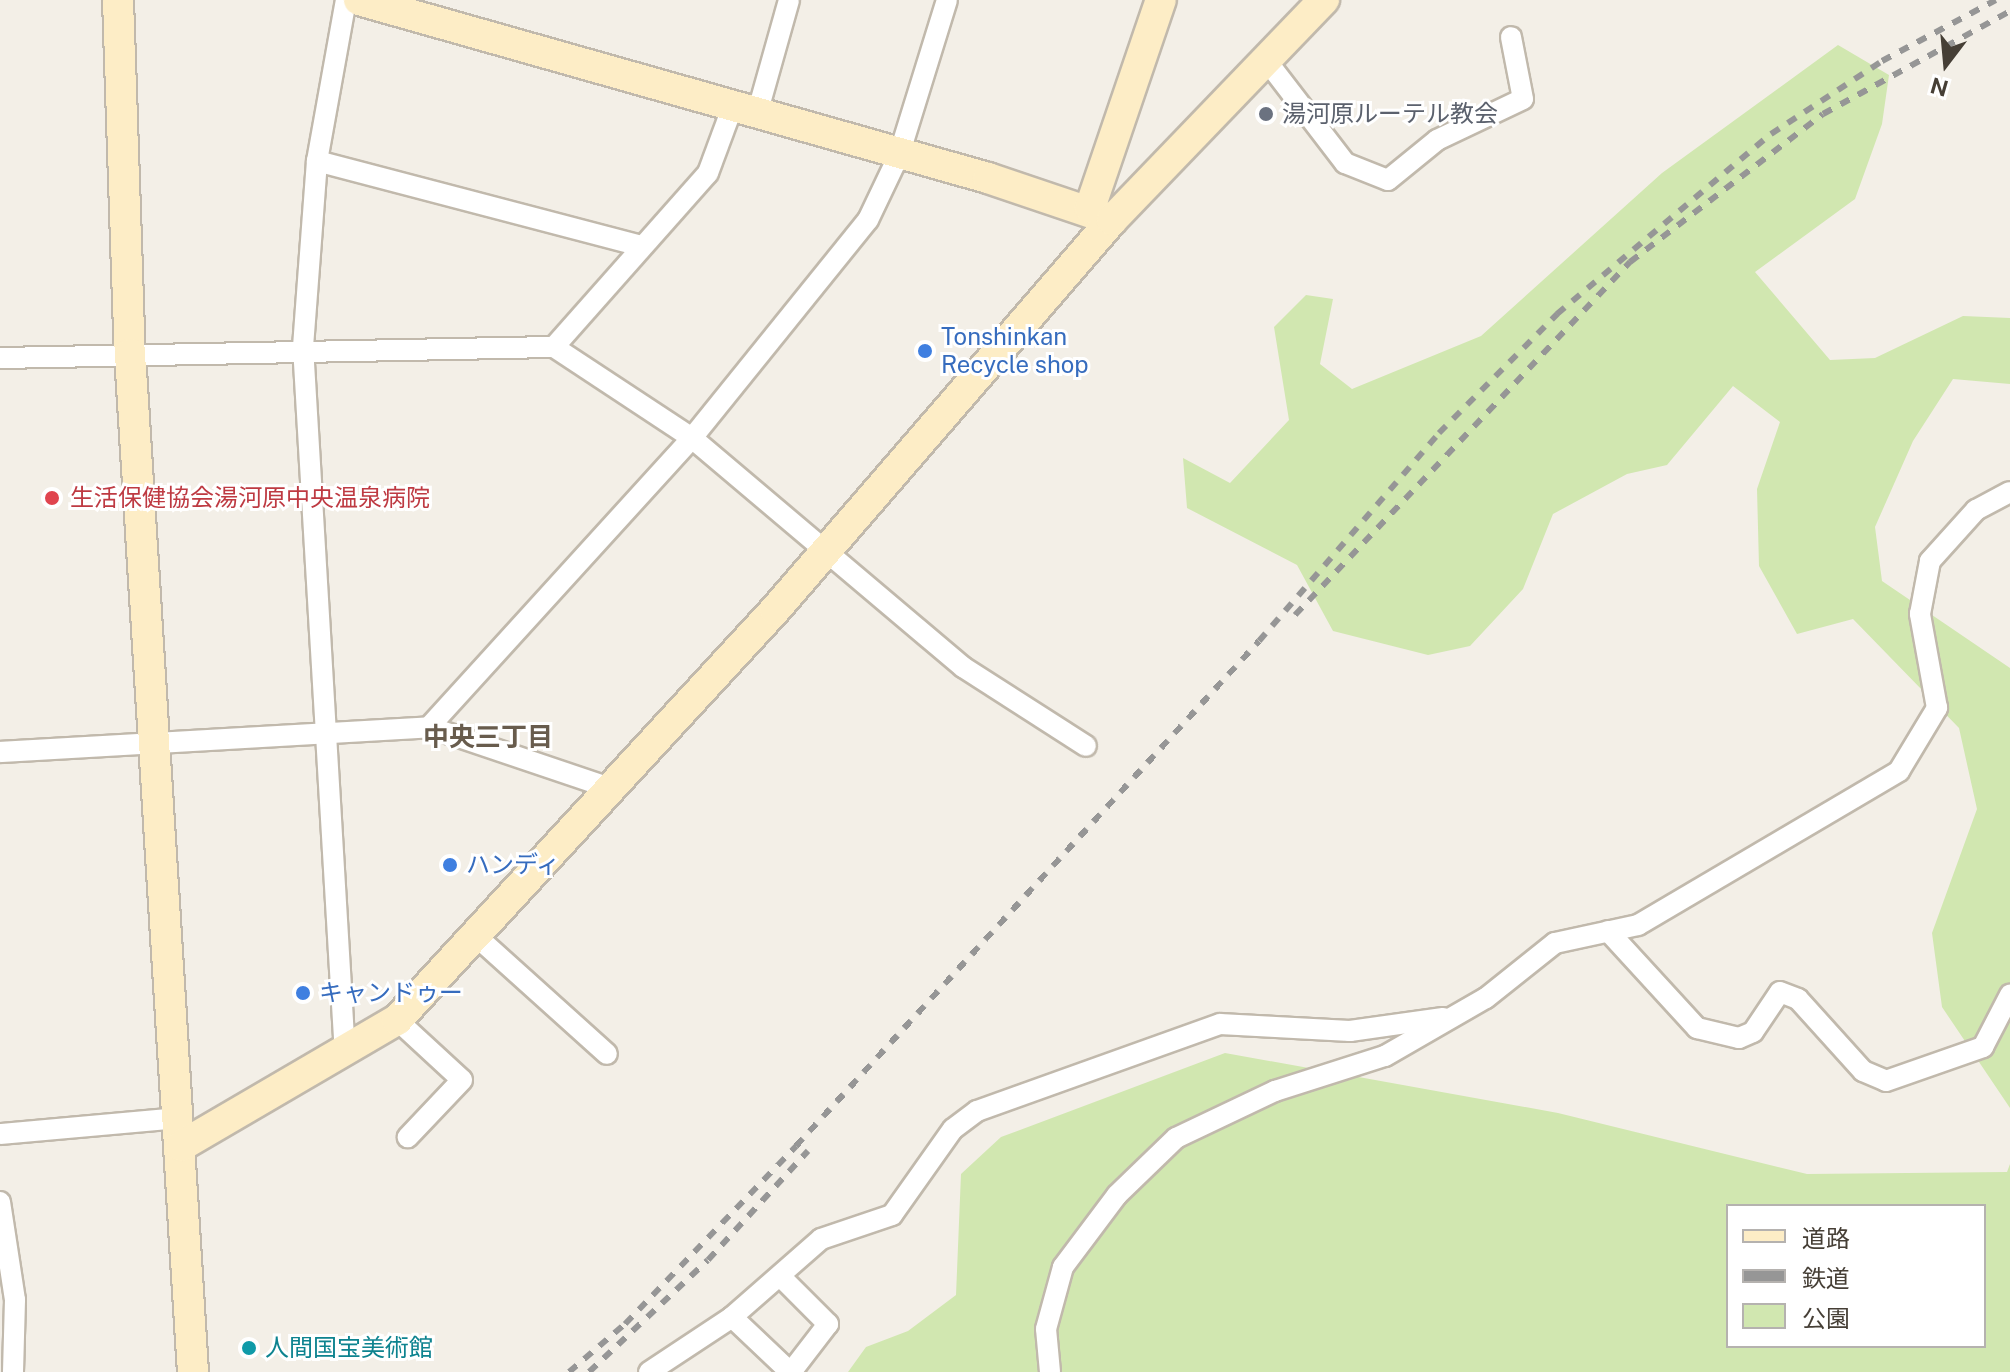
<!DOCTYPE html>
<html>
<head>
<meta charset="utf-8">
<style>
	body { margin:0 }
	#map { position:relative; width:2010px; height:1372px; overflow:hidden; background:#f3efe7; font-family:"Public Sans","Noto Sans JP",sans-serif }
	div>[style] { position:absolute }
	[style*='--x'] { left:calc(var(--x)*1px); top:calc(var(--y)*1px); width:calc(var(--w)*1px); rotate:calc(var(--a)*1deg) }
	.green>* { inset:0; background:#d1e7b0 }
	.roads { filter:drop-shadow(2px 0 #c1b9ac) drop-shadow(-2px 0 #c1b9ac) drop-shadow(0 2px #c1b9ac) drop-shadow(0 -2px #c1b9ac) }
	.street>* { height:20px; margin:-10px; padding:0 10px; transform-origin:10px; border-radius:10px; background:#fff }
	.secondary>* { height:30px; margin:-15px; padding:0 15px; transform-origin:15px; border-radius:15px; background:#fdedc6 }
	.rail>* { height:6px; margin-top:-3px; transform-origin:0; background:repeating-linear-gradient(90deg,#969696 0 10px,transparent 0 20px) }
	.dots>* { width:22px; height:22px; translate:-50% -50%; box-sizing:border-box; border:4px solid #fff; border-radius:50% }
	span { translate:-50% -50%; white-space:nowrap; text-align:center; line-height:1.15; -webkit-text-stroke:6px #fff; paint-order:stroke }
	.worship-label { font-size:24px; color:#5b616d }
	.left { translate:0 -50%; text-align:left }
	.shop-label { font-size:24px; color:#366cbe }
	.health-label { font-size:24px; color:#be3a42 }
	.culture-label { font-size:24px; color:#0d838f }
	.neighbourhood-label { font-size:26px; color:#685c4d; font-weight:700 }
	.legend { position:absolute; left:1726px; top:1204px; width:260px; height:144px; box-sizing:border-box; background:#fff; border:2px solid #b5b2af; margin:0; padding:10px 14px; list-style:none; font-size:24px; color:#463f36 }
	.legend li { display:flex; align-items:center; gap:16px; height:40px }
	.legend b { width:40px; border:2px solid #b5b2af }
	.north { position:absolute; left:1906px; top:24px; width:80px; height:80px; -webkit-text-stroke:6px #fff; paint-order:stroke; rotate:196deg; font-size:22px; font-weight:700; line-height:32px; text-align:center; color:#463f36 }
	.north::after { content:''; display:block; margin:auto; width:28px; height:36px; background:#463f36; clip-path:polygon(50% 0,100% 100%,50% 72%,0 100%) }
</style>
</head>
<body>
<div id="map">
	<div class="green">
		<i style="clip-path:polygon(1838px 45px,1889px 75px,1882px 124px,1855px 199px,1755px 272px,1830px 360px,1875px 358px,1963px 316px,2010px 318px,2010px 384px,1953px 379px,1913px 441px,1875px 527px,1882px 581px,2010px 668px,2010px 1108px,1942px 1007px,1932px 933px,1977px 809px,1959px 728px,1853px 619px,1797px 634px,1759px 566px,1757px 489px,1780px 422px,1733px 386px,1667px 465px,1627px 474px,1553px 514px,1523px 589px,1470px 646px,1428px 655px,1333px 631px,1297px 565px,1187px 508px,1183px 458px,1230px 483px,1289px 420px,1274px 327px,1306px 295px,1333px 299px,1320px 364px,1352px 389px,1481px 336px,1662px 173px)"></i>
		<i style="clip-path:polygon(evenodd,1225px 1053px,1558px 1113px,1807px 1174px,2007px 1172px,2010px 1164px,2010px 1372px,848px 1372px,866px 1347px,908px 1331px,956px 1295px,961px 1174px,1001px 1137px,1225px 1053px,1728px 1206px,1984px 1206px,1984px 1346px,1728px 1346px,1728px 1206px)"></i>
	</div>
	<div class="roads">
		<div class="street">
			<i style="--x:1266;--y:60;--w:130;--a:52.5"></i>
			<i style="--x:1345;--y:163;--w:46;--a:21.6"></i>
			<i style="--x:1388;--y:180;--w:63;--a:-39.2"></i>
			<i style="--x:1437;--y:140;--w:95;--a:-25.5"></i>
			<i style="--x:1523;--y:99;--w:63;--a:-101"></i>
			<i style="--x:757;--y:114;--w:118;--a:-74.3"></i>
			<i style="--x:317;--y:161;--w:335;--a:14.7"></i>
			<i style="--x:554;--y:347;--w:232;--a:-48.5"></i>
			<i style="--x:708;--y:173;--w:69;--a:-69.7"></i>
			<i style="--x:0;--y:358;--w:554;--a:-1.14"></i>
			<i style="--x:554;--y:347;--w:165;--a:33.4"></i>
			<i style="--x:692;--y:438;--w:355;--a:40.2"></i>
			<i style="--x:963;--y:667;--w:146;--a:32.7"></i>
			<i style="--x:429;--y:727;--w:391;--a:-47.7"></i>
			<i style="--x:692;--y:438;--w:280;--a:-51.1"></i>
			<i style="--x:868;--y:220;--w:72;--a:-64.5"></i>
			<i style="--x:899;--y:155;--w:162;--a:-72.8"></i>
			<i style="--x:0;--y:752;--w:430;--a:-3.3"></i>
			<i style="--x:429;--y:727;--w:188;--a:18.6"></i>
			<i style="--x:1608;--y:931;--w:132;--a:47.5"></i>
			<i style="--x:1697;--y:1028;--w:43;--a:13.4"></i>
			<i style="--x:1739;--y:1038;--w:15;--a:-23"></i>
			<i style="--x:1753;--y:1032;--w:48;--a:-56"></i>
			<i style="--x:1780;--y:992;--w:19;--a:21"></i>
			<i style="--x:1798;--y:999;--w:97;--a:47.9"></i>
			<i style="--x:1863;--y:1071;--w:25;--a:23"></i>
			<i style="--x:1886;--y:1081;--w:103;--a:-19.3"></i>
			<i style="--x:1983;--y:1047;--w:59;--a:-62.6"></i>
			<i style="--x:476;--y:936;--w:176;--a:42"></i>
			<i style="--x:397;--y:1020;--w:88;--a:42.7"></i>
			<i style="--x:462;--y:1080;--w:79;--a:133.5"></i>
			<i style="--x:345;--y:1055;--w:709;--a:-93.39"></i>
			<i style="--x:303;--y:347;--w:187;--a:-85.7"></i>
			<i style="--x:317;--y:161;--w:164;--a:-79.8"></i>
			<i style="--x:0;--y:1134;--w:181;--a:-5.1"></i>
			<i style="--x:0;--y:1202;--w:99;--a:81.3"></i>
			<i style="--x:15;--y:1300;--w:72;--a:91.6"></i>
			<i style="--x:780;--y:1276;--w:68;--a:45"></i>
			<i style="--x:828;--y:1324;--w:61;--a:127.6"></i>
			<i style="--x:732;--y:1317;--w:80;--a:43.5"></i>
			<i style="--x:649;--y:1372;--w:100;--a:-33.5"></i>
			<i style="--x:732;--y:1317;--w:118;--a:-41.2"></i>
			<i style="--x:821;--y:1239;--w:75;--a:-18.7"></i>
			<i style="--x:892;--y:1215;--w:105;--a:-54.7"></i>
			<i style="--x:953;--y:1129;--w:30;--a:-37"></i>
			<i style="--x:977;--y:1111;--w:258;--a:-19.7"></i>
			<i style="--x:1220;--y:1024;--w:130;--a:3.1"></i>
			<i style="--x:1350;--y:1031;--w:94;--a:-8"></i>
			<i style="--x:1050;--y:1372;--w:43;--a:-95.3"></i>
			<i style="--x:1046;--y:1329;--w:64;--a:-74.7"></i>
			<i style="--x:1063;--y:1267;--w:90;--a:-53.1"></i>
			<i style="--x:1117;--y:1195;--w:82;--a:-44"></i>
			<i style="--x:1176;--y:1138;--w:110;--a:-25.4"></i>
			<i style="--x:1275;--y:1091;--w:115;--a:-17.7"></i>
			<i style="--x:1385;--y:1056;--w:116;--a:-29.9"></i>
			<i style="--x:1486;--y:998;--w:88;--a:-38.6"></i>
			<i style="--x:1555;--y:943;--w:85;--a:-12.2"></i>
			<i style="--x:1638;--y:925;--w:303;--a:-30.5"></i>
			<i style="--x:1899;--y:771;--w:74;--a:-58.9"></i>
			<i style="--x:1937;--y:708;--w:96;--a:-100.3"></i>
			<i style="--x:1920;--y:614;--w:54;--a:-79.3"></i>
			<i style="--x:1930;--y:561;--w:69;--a:-48"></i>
			<i style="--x:1976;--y:510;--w:38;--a:-28"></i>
		</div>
		<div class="secondary">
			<i style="--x:118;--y:0;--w:354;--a:88.1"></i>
			<i style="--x:130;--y:354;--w:1020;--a:86.46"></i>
			<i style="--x:359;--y:0;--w:654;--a:15.8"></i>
			<i style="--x:988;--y:178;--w:131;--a:18.7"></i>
			<i style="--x:1090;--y:208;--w:220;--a:-71.2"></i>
			<i style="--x:181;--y:1146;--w:250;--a:-30.3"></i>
			<i style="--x:397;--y:1020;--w:558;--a:-47.33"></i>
			<i style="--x:775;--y:610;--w:515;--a:-49.17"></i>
			<i style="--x:1112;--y:220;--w:306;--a:-46.1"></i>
		</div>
	</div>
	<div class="rail">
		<i style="--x:1295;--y:615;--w:487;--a:-46.5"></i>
		<i style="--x:1630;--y:262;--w:243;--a:-37.5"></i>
		<i style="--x:1823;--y:114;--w:213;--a:-28.8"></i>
		<i style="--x:569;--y:1372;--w:74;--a:-40.6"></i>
		<i style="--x:625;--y:1324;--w:247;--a:-46.1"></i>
		<i style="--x:796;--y:1146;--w:685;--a:-47.48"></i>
		<i style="--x:1259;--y:641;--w:275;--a:-49.1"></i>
		<i style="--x:1439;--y:433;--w:168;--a:-45.2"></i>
		<i style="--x:1557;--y:314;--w:280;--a:-40.1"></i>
		<i style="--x:1771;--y:134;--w:133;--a:-33.3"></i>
		<i style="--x:1882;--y:61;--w:129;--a:-28.2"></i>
		<i style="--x:589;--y:1372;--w:163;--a:-43.3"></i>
		<i style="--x:708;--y:1260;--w:148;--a:-47.5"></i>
	</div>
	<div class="dots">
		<i style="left:1266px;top:114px;background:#6b7280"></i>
		<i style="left:925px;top:351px;background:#3f7fe0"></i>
		<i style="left:52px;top:498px;background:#e0444e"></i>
		<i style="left:450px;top:865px;background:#3f7fe0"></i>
		<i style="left:303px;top:993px;background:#3f7fe0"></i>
		<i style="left:249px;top:1348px;background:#0f9aa8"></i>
	</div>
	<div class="worship-label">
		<span class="left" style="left:1282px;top:114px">湯河原ルーテル教会</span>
	</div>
	<div class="shop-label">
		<span class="left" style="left:941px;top:351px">Tonshinkan<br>Recycle shop</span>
		<span class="left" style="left:466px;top:865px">ハンディ</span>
		<span class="left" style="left:319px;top:993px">キャンドゥー</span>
	</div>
	<div class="health-label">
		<span class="left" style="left:70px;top:498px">生活保健協会湯河原中央温泉病院</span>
	</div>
	<div class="culture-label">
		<span class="left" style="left:265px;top:1348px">人間国宝美術館</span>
	</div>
	<div class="neighbourhood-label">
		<span style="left:488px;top:737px">中央三丁目</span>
	</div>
	<ul class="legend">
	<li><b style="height:10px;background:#fdedc6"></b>道路</li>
	<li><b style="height:10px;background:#969696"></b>鉄道</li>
	<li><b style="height:22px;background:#d1e7b0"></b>公園</li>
	</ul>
	<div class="north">N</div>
</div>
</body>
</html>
